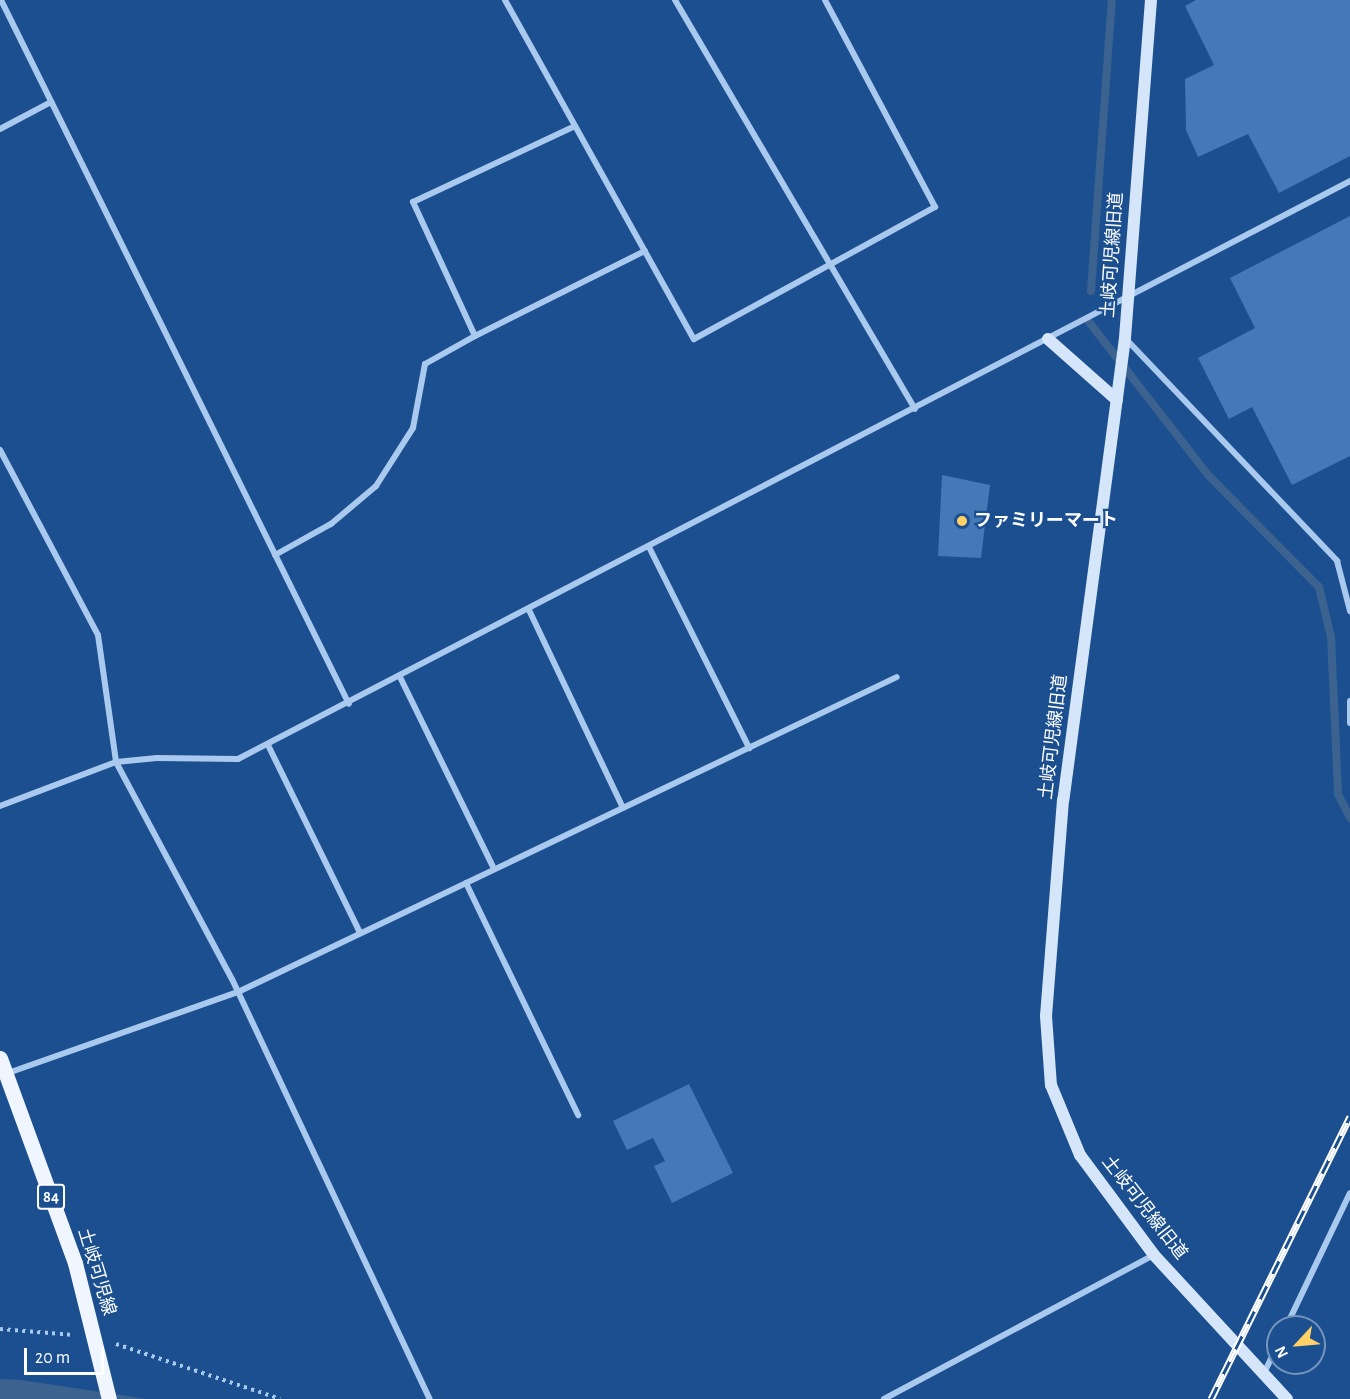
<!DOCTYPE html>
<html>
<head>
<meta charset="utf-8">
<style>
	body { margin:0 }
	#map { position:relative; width:1350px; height:1399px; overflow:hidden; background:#1b4f8f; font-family:"Alegreya Sans","Noto Sans JP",sans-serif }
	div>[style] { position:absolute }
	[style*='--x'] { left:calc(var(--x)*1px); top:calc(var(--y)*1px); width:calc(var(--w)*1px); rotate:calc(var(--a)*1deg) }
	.water>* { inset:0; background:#3c6290 }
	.stream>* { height:8px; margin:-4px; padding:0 4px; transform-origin:4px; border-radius:4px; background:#3c6290 }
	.building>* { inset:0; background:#4478b7 }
	.path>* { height:4px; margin-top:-2px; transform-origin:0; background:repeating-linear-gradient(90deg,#a9c9ee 0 3px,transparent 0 7.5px) }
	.street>* { height:6px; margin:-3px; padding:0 3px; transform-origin:3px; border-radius:3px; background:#a9c9ee }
	.secondary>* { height:12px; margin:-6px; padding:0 6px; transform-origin:6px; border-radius:6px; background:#d6e6fa }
	.primary>* { height:15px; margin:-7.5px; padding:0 7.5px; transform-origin:7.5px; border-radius:7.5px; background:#f0f6ff }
	.rail>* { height:7px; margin-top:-3.5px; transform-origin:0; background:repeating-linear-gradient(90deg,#1b4f8f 0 14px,#fff 0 28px); box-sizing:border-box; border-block:2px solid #fff }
	.dots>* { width:16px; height:16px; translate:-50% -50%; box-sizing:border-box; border:3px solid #1b4f8f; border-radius:50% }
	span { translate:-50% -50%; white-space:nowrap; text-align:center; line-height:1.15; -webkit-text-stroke:4.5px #1b4f8f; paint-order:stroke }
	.shield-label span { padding:2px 4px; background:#1b4f8f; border:2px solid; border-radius:4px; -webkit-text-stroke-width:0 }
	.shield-label { font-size:16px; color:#fff; font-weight:700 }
	.street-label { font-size:18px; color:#fff }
	.poi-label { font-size:18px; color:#fff; font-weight:700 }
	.left { translate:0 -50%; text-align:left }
	.north { position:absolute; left:1266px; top:1315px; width:60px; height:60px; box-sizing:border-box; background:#1b4f8f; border:2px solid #7695bc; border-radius:50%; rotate:244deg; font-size:16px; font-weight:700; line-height:24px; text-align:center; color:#fff }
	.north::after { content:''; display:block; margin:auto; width:21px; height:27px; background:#ffd166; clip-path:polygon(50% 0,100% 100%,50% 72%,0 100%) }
	.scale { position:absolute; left:24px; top:1348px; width:80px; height:27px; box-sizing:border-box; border:3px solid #fff; border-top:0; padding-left:8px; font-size:18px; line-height:21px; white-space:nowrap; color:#fff; -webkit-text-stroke:4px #1b4f8f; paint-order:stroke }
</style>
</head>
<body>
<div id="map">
	<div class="water">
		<i style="clip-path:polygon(0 1379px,21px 1380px,147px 1399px,0 1399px)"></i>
	</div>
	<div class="stream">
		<i style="--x:1091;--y:291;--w:292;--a:-85.9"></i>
		<i style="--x:1089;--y:322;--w:195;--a:52.1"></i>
		<i style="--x:1209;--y:476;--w:156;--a:45.3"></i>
		<i style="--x:1319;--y:587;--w:51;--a:76.5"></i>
		<i style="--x:1331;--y:637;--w:157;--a:87.4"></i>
		<i style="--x:1338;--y:794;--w:27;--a:63"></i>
	</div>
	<div class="building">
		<i style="clip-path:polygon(1196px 0,1350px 0,1350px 156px,1279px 193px,1248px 134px,1198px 157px,1186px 130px,1185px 79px,1214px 65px,1185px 6px)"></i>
		<i style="clip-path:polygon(1350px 216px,1350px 456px,1292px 485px,1252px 407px,1229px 419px,1198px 358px,1255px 328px,1230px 278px)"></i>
		<i style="clip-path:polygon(942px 475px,990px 485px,981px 558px,938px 556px)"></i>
		<i style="clip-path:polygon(689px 1084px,733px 1173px,672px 1203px,654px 1166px,665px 1161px,653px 1138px,627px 1150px,613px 1121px)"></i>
	</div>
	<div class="path">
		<i style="--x:0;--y:1329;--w:74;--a:4.6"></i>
		<i style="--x:116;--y:1344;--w:173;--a:18.5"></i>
	</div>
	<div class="street">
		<i style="--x:1;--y:0;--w:785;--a:63.7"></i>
		<i style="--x:505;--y:0;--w:388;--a:60.9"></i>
		<i style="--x:694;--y:339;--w:275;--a:-28.7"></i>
		<i style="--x:935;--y:207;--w:234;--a:-118"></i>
		<i style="--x:675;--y:0;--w:474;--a:59.6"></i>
		<i style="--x:0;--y:129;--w:58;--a:-27.9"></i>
		<i style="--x:475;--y:336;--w:190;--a:-26.6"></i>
		<i style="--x:1125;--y:338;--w:308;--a:46.4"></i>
		<i style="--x:1337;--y:561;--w:52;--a:75.4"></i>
		<i style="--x:0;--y:450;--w:209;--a:62.1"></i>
		<i style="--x:98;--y:635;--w:128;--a:81.9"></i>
		<i style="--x:116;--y:762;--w:246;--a:61.9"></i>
		<i style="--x:232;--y:979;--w:464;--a:64.8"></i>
		<i style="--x:649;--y:547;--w:225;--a:63.5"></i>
		<i style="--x:275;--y:555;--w:64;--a:-29"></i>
		<i style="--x:331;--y:524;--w:59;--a:-40.2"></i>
		<i style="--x:376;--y:486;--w:69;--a:-57.5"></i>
		<i style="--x:413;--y:428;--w:65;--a:-79.4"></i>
		<i style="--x:425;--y:364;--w:57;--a:-29.2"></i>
		<i style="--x:475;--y:336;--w:148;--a:-114.8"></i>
		<i style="--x:413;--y:202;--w:179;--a:-25.1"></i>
		<i style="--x:529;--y:610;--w:219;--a:64.6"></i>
		<i style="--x:400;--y:677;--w:214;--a:63.9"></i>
		<i style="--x:1350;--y:701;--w:22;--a:90"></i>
		<i style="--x:268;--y:745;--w:209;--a:63.9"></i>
		<i style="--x:0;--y:806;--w:124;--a:-20.8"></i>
		<i style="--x:116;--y:762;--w:41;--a:-5.6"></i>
		<i style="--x:157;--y:758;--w:81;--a:0.7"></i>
		<i style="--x:238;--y:759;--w:1253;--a:-27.46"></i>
		<i style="--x:466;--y:883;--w:258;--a:64.2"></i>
		<i style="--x:8;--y:1073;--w:244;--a:-19.4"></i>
		<i style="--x:238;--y:992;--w:730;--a:-25.55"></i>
		<i style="--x:1286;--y:1327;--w:148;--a:-64.5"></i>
		<i style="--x:1264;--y:1373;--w:32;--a:-64"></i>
		<i style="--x:884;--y:1399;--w:306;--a:-28.1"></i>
	</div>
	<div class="secondary">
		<i style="--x:1151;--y:0;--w:339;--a:94.4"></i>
		<i style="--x:1125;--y:338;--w:466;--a:97.6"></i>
		<i style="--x:1063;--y:800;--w:217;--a:94.5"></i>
		<i style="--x:1046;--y:1016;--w:69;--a:85.9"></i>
		<i style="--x:1051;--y:1085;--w:76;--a:67.5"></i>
		<i style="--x:1080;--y:1155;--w:124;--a:53.5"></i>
		<i style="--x:1154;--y:1255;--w:196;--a:47.3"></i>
		<i style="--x:1048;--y:339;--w:92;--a:41.5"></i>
	</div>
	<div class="primary">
		<i style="--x:0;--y:1058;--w:218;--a:69.9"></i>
		<i style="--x:75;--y:1263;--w:140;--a:76"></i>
	</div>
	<div class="rail">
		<i style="--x:1211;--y:1399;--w:315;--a:-63.8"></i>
	</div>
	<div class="dots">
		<i style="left:962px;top:521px;background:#ffd166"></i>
	</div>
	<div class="shield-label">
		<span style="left:51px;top:1197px">84</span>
	</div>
	<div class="street-label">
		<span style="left:1113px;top:255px;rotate:-86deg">土岐可児線旧道</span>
		<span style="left:1054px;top:737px;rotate:-83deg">土岐可児線旧道</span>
		<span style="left:1144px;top:1208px;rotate:52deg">土岐可児線旧道</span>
		<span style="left:96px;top:1272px;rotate:73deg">土岐可児線</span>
	</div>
	<div class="poi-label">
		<span class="left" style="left:974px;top:521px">ファミリーマート</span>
	</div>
	<div class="north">N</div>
	<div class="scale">20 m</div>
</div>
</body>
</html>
